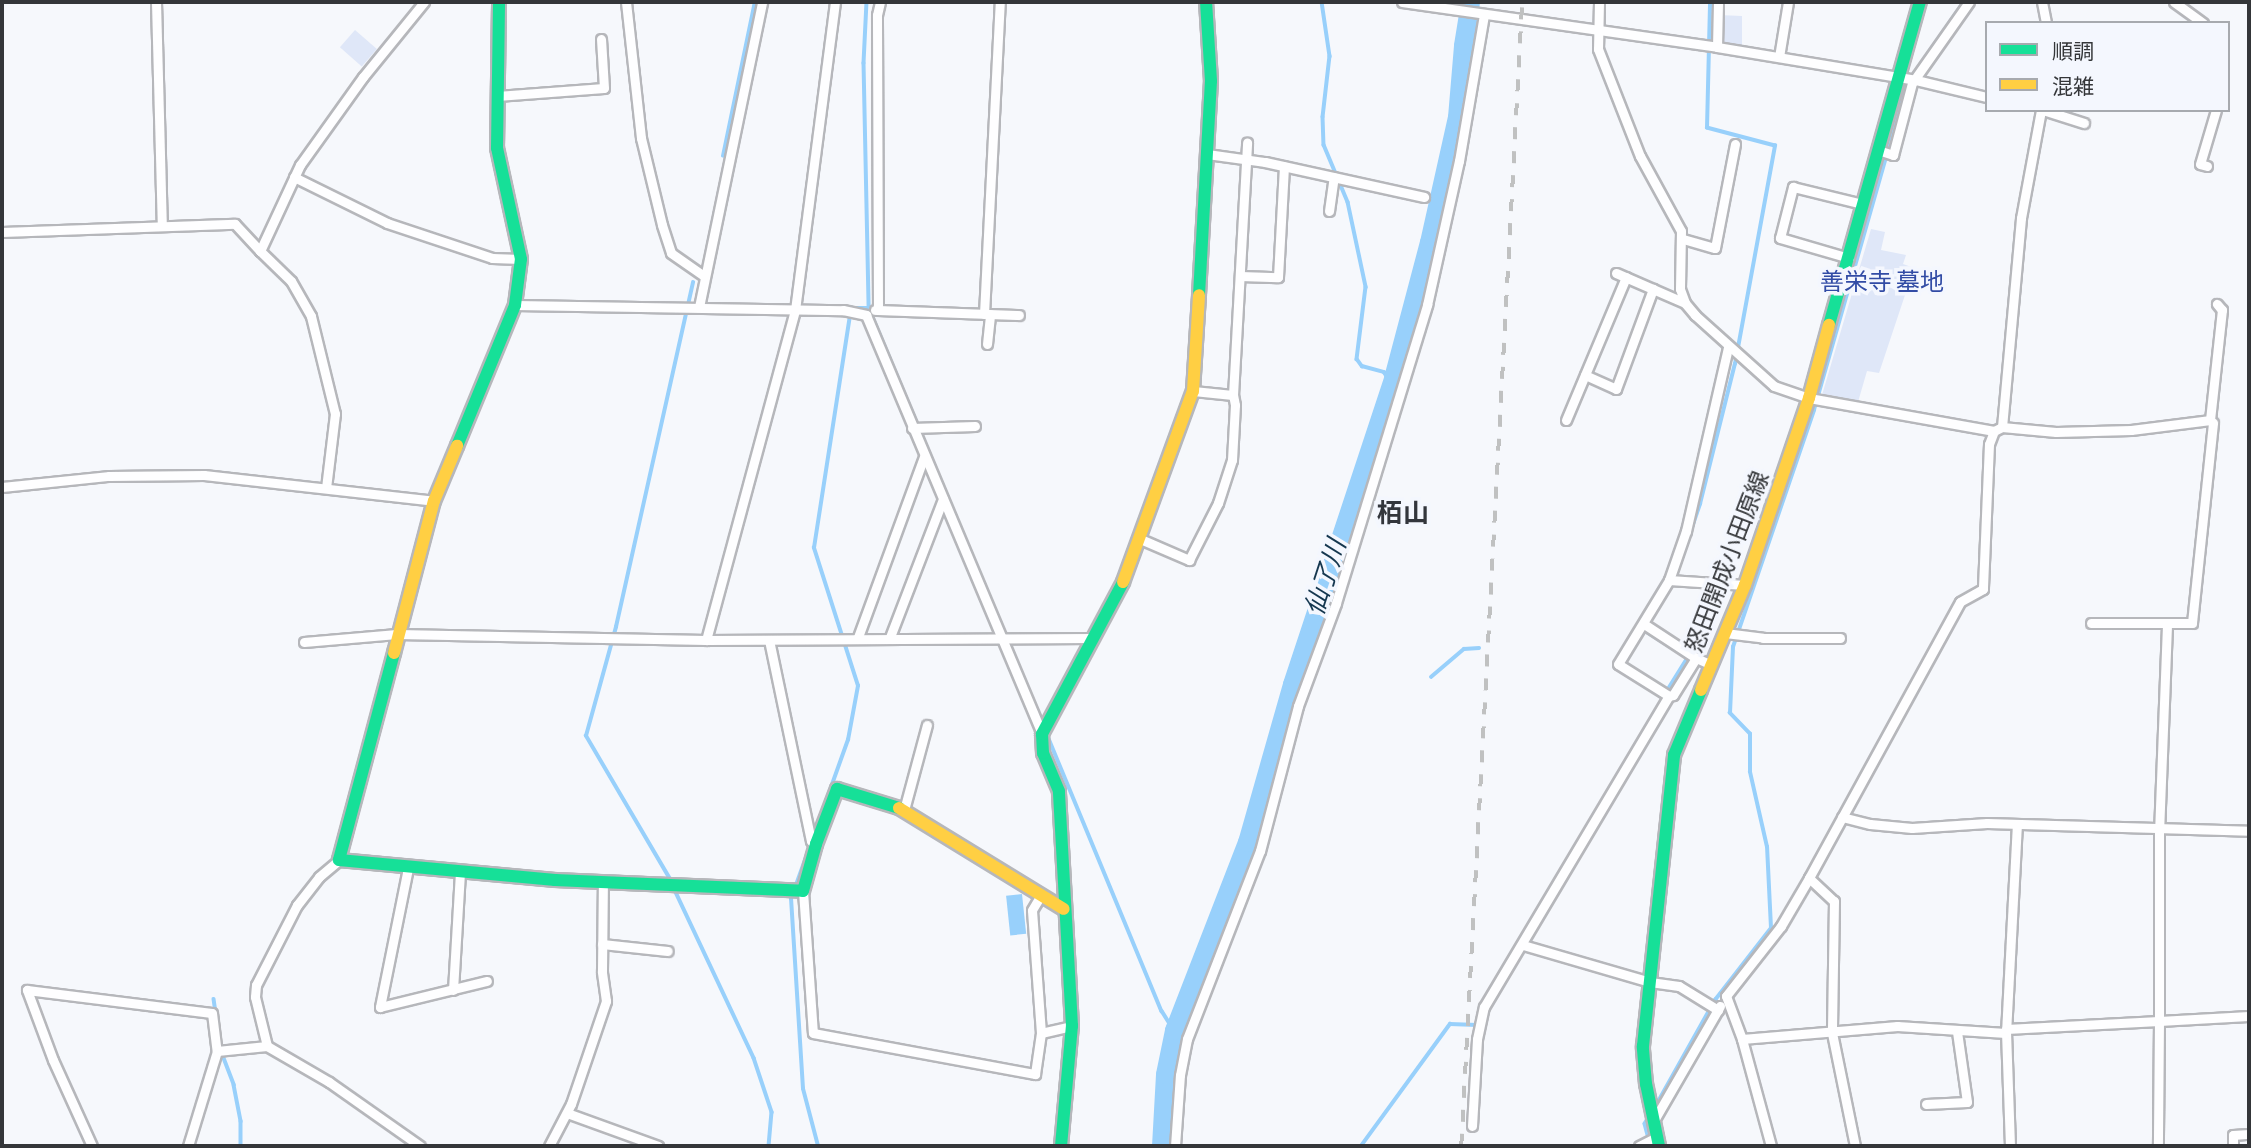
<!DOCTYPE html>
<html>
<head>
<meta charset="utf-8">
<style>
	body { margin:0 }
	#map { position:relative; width:2251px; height:1148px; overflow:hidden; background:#f6f8fc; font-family:"Sofia Sans Condensed","Noto Sans JP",sans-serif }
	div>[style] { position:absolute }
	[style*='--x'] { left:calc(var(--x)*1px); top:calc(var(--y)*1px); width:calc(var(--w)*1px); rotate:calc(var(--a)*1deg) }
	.green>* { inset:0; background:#dfe7f8; transform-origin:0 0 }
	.water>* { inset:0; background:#98d0fb; transform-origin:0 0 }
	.stream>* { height:3.5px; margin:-1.75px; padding:0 1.75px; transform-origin:1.75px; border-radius:1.75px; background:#98d0fb }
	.river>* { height:19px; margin:-9.5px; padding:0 9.5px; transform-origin:9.5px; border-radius:9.5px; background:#98d0fb }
	.roads { filter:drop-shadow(2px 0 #b6b7bb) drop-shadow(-2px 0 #b6b7bb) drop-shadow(0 2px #b6b7bb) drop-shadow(0 -2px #b6b7bb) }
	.street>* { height:9px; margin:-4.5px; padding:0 4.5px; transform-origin:4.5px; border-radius:4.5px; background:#fefeff }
	.fast>* { height:12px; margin:-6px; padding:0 6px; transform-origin:6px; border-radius:6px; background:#16e098 }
	.slow>* { height:12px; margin:-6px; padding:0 6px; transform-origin:6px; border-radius:6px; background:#ffcf43 }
	.rail>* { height:3.5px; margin-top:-1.75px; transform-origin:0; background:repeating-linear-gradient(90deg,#c0c1c1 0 12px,transparent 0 24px) }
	span { translate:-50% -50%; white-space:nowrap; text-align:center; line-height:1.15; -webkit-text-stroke:7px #f4f7fe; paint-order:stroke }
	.park-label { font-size:24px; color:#324ca5 }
	.street-label { font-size:24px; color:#343639 }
	.neighbourhood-label { font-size:26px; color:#33363c; font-weight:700 }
	.water-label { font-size:26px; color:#15374f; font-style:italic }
	.frame { position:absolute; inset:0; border:4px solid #343639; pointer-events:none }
	.legend { position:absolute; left:1985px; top:21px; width:245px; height:91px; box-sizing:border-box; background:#f4f7fe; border:2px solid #a7aaaf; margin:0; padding:9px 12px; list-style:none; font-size:21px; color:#343639 }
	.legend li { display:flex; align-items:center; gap:14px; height:35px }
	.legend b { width:35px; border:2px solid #a7aaaf }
</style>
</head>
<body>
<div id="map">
	<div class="green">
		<i style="clip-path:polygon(1719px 15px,1742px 16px,1742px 49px,1719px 45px)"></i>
		<i style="left:355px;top:30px;width:29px;height:23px;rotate:41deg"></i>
		<i style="clip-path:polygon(1871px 229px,1885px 232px,1881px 250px,1906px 255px,1903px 264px,1914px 268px,1879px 373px,1867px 371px,1858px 402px,1822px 395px)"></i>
	</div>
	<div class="water">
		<i style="left:1022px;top:894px;width:40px;height:16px;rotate:84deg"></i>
	</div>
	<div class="stream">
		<i style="--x:867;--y:2;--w:61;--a:92.8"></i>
		<i style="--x:864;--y:63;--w:245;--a:88.8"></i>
		<i style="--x:869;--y:308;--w:451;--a:67.3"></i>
		<i style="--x:1322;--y:2;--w:55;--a:81.6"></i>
		<i style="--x:1330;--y:56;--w:61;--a:96.5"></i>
		<i style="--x:1323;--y:117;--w:28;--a:88"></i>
		<i style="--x:1324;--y:145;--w:62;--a:67.2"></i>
		<i style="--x:1348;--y:202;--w:87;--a:78"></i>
		<i style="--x:1366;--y:287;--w:73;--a:97.1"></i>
		<i style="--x:1357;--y:359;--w:9;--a:54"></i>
		<i style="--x:1362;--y:366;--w:23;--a:15"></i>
		<i style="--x:1384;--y:372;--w:12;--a:55"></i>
		<i style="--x:1913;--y:75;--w:89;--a:-55.1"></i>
		<i style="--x:723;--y:156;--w:157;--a:-78.3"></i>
		<i style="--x:1688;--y:539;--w:37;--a:-71"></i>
		<i style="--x:1700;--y:504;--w:144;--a:-76"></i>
		<i style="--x:1735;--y:364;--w:222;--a:-79.6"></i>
		<i style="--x:1775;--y:146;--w:70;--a:-165.2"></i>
		<i style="--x:1707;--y:128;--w:126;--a:-88.6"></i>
		<i style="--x:1645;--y:628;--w:2;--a:117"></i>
		<i style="--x:1644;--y:630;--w:52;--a:32.5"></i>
		<i style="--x:1688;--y:658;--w:40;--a:122"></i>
		<i style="--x:1431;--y:677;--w:43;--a:-40.3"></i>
		<i style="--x:1464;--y:649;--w:15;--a:-4"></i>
		<i style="--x:1047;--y:734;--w:300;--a:67.5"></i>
		<i style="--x:1162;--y:1011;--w:22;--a:58"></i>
		<i style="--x:671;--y:881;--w:168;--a:-120.4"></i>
		<i style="--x:586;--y:736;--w:113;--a:-74.6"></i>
		<i style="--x:616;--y:627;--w:353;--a:-77.4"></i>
		<i style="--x:674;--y:888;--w:188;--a:64.8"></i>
		<i style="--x:754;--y:1058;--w:57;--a:71.6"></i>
		<i style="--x:772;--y:1112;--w:34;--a:95"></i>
		<i style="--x:214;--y:999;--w:15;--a:82"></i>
		<i style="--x:222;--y:1053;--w:34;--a:69"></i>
		<i style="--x:234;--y:1085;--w:37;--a:79"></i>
		<i style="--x:241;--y:1121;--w:25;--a:90"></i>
		<i style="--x:1655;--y:1107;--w:123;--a:-60.7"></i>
		<i style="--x:1715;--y:1000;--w:91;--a:-52.1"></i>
		<i style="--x:1771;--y:928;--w:81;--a:-92.8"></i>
		<i style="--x:1767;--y:847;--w:77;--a:-102.8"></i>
		<i style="--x:1750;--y:772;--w:38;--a:-90"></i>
		<i style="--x:1750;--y:734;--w:29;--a:-134"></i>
		<i style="--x:1730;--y:713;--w:66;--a:-87.4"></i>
		<i style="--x:1733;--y:647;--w:250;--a:-71.1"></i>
		<i style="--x:1814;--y:410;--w:342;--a:-74.1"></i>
		<i style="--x:1650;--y:1116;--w:9;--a:122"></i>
		<i style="--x:1645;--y:1124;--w:23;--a:75"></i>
		<i style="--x:818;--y:1146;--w:59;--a:-104.7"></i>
		<i style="--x:803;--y:1089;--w:190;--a:-93.6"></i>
		<i style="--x:791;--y:899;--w:169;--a:-70.3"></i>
		<i style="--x:848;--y:740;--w:55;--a:-79.5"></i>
		<i style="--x:858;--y:686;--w:145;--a:-107.7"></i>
		<i style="--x:814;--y:548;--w:243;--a:-81.2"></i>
		<i style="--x:851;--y:308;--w:18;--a:0"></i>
		<i style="--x:1361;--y:1146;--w:151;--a:-53.9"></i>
		<i style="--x:1450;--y:1024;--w:27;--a:2"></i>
	</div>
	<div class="river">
		<i style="--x:1161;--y:1146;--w:72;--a:-86.8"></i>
		<i style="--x:1165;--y:1074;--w:45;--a:-78.4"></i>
		<i style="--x:1174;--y:1030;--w:202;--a:-68.8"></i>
		<i style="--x:1247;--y:842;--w:164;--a:-74.1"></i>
		<i style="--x:1292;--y:684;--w:322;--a:-71.7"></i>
		<i style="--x:1393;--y:378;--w:141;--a:-75.2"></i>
		<i style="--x:1429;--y:242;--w:128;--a:-77.4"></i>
		<i style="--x:1457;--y:117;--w:72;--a:-85.2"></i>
		<i style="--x:1463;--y:45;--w:44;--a:-80.8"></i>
	</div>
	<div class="roads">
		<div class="street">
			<i style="--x:156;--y:2;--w:223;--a:88.5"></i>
			<i style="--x:626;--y:2;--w:137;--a:83.7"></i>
			<i style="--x:641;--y:138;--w:89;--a:76.4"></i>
			<i style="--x:662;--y:225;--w:29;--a:72"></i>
			<i style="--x:671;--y:253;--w:40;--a:34.9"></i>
			<i style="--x:1402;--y:2;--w:318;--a:8.1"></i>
			<i style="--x:1717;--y:47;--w:202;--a:9.4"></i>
			<i style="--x:1916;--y:80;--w:73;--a:13.5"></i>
			<i style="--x:1599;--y:2;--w:47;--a:91.2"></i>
			<i style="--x:1598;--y:49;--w:115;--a:68.6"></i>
			<i style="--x:1640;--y:156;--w:85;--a:61.3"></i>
			<i style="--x:1681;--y:231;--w:58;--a:91"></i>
			<i style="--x:1680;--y:289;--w:15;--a:70"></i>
			<i style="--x:1685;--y:303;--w:16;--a:50"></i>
			<i style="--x:1695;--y:315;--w:106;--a:41.9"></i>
			<i style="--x:1774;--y:386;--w:37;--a:19"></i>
			<i style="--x:1809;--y:398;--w:188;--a:10.1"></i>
			<i style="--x:1994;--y:431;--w:14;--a:111"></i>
			<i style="--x:1989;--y:444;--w:145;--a:92.4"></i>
			<i style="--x:1983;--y:589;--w:26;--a:151"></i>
			<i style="--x:1960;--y:602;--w:315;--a:118.7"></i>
			<i style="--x:1809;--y:878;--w:34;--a:43"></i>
			<i style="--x:1834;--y:901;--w:132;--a:90.9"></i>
			<i style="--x:1832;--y:1033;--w:115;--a:78.5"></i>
			<i style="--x:2042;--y:2;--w:21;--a:79"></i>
			<i style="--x:2174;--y:2;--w:36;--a:36"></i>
			<i style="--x:1717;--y:47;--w:45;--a:-88.7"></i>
			<i style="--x:1779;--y:57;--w:56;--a:-80.7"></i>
			<i style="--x:497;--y:96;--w:107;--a:-4.3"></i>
			<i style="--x:604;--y:88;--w:49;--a:-93.5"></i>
			<i style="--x:2043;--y:110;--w:43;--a:17.6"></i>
			<i style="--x:1878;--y:150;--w:16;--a:18"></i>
			<i style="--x:1893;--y:155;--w:74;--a:-75.2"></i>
			<i style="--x:1912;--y:83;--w:99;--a:-54.9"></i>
			<i style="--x:1207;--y:154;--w:59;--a:7.9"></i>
			<i style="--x:1265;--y:162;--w:163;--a:12.4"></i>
			<i style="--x:2207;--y:166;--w:7;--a:-164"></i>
			<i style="--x:2200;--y:164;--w:56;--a:-73.5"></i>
			<i style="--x:294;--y:177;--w:104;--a:26.3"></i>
			<i style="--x:387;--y:223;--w:111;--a:18.4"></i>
			<i style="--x:492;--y:258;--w:29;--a:2"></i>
			<i style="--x:1329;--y:211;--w:34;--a:-82"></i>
			<i style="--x:2;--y:232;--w:233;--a:-2"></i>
			<i style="--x:235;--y:224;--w:37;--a:47"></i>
			<i style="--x:1683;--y:239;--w:33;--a:16"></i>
			<i style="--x:1715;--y:248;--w:106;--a:-79.1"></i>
			<i style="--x:1849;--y:258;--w:72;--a:-163.8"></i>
			<i style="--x:1780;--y:238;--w:53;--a:-75.7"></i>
			<i style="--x:1793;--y:187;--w:72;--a:13.7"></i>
			<i style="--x:1616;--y:273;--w:75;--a:23.5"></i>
			<i style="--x:1240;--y:276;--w:38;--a:2"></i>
			<i style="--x:1278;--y:277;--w:111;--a:-86.9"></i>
			<i style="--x:515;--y:305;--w:328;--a:0.9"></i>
			<i style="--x:843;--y:310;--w:24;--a:12"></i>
			<i style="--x:866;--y:315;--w:454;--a:67.2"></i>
			<i style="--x:699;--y:307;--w:311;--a:-78.3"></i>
			<i style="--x:878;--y:308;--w:293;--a:-90.2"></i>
			<i style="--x:877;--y:15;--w:13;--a:-77"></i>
			<i style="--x:875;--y:310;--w:144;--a:2"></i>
			<i style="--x:984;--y:314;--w:312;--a:-87.1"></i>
			<i style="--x:987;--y:344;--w:30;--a:-84"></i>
			<i style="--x:1585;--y:375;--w:34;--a:24"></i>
			<i style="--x:1616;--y:389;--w:107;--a:-69.7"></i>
			<i style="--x:1193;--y:391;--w:40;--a:5.7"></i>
			<i style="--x:1566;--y:420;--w:155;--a:-67.2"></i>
			<i style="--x:2210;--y:420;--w:111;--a:-83.8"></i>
			<i style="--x:2222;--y:310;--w:8;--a:-130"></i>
			<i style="--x:2002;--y:427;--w:210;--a:-84.8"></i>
			<i style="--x:2021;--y:218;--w:110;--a:-79.5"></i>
			<i style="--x:912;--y:428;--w:63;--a:-1.8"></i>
			<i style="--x:1994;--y:431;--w:9;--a:-27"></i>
			<i style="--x:2002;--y:427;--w:54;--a:5.3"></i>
			<i style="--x:2056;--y:432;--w:75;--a:-1.5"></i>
			<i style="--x:2131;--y:430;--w:80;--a:-7.2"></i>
			<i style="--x:2210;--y:420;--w:4;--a:45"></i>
			<i style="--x:2213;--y:423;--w:201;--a:96"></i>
			<i style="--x:2192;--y:623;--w:101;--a:180"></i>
			<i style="--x:2;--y:487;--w:108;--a:-5.9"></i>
			<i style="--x:109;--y:476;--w:95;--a:-0.6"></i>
			<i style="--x:204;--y:475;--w:231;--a:6.4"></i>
			<i style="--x:326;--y:488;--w:75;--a:-83.1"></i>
			<i style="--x:335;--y:414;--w:101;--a:-103.8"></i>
			<i style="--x:311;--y:316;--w:40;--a:-119.7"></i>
			<i style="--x:291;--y:281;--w:43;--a:-135.9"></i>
			<i style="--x:260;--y:251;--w:95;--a:-65.1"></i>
			<i style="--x:300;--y:165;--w:108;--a:-54.4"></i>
			<i style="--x:363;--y:77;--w:97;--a:-50.9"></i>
			<i style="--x:1138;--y:538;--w:56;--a:23.3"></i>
			<i style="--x:1189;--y:560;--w:64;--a:-63"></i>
			<i style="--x:1218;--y:503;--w:45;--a:-72"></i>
			<i style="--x:1232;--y:460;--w:55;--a:-86.9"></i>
			<i style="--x:1235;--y:405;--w:10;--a:-101"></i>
			<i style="--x:1233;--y:395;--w:253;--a:-86.8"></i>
			<i style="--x:1669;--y:580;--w:76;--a:3.8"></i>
			<i style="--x:1644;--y:624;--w:62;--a:33.2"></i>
			<i style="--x:2167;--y:625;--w:206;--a:92.2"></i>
			<i style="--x:2159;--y:831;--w:190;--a:90"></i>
			<i style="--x:2159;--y:1021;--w:90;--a:-3.2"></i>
			<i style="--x:1725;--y:633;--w:38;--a:7"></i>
			<i style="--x:1763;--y:638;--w:77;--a:0"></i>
			<i style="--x:858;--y:637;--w:192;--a:-69.9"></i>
			<i style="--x:890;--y:637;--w:148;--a:-69"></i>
			<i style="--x:706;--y:640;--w:342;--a:-74.9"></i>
			<i style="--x:795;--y:310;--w:311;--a:-82.6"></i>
			<i style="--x:769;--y:640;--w:205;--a:78.2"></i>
			<i style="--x:811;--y:841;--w:6;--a:31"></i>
			<i style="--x:304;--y:642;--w:93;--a:-4.9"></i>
			<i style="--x:397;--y:634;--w:309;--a:1.1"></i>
			<i style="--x:706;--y:640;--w:387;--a:-0.3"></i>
			<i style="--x:1669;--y:696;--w:60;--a:-147.9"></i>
			<i style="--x:1618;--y:664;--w:98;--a:-58.7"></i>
			<i style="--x:1669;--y:580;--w:52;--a:-70.9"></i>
			<i style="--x:1686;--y:531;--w:188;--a:-77.1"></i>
			<i style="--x:904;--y:810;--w:88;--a:-74.9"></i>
			<i style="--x:1842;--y:817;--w:29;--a:14"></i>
			<i style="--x:1870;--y:824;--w:42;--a:5.4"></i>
			<i style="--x:1912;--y:828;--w:75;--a:-3.8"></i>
			<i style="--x:1987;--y:823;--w:262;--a:1.7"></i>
			<i style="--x:339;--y:860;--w:26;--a:140"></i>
			<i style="--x:319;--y:877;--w:36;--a:128"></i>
			<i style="--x:297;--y:905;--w:90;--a:117.1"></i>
			<i style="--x:256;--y:985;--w:12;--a:95"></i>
			<i style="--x:255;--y:997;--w:50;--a:76.2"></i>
			<i style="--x:267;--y:1046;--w:72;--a:30.1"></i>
			<i style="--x:329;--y:1082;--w:111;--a:35.1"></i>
			<i style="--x:408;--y:868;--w:142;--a:101.4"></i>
			<i style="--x:380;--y:1007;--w:110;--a:-13.7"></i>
			<i style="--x:803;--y:891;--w:142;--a:86"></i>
			<i style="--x:813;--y:1033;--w:226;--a:10.5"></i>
			<i style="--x:1035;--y:1074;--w:41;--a:-81.7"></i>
			<i style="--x:1041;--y:1033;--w:123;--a:-94.2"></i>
			<i style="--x:1032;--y:910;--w:17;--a:-59"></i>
			<i style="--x:602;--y:944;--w:66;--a:6.1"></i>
			<i style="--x:1523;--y:945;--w:132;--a:16.2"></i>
			<i style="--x:1650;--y:982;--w:29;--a:8"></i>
			<i style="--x:1679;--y:986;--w:46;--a:31.6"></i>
			<i style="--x:453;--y:990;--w:118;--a:-86.6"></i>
			<i style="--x:2006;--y:1029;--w:153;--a:-3"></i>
			<i style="--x:2159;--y:1021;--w:125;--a:90.5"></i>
			<i style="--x:1041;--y:1033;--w:32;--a:-13"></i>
			<i style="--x:1742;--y:1039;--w:156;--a:-4.8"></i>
			<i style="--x:1897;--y:1026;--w:109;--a:3.7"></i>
			<i style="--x:217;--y:1051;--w:50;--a:-5.7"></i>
			<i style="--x:1926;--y:1104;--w:41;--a:-2.8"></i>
			<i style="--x:1967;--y:1102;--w:71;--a:-98.1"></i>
			<i style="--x:567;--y:1113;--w:97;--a:19.9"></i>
			<i style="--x:1653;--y:1122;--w:134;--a:-60"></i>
			<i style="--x:1472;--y:1126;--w:87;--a:-86.7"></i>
			<i style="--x:1477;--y:1039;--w:33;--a:-78"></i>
			<i style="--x:1484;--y:1007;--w:362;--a:-59.3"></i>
			<i style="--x:1669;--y:696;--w:4;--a:-14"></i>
			<i style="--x:1673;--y:695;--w:44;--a:-58.1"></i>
			<i style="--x:1696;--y:658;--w:17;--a:24"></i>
			<i style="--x:92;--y:1146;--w:94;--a:-114.4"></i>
			<i style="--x:53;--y:1060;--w:75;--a:-110.4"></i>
			<i style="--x:27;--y:990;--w:186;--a:7.1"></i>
			<i style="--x:212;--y:1013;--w:38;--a:83"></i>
			<i style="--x:217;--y:1051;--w:99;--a:107"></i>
			<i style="--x:549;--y:1146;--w:47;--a:-62.4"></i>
			<i style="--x:571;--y:1104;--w:109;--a:-71.2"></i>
			<i style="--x:606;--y:1001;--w:30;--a:-98"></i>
			<i style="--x:602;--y:971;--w:90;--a:-89.4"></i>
			<i style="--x:1175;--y:1146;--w:71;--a:-86"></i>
			<i style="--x:1180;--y:1075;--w:37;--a:-79"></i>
			<i style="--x:1187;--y:1039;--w:202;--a:-68.8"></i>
			<i style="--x:1260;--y:851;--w:150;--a:-75.3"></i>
			<i style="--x:1298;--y:706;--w:110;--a:-69.7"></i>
			<i style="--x:1336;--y:603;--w:312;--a:-73"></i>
			<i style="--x:1427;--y:305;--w:148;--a:-77.5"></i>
			<i style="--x:1459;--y:161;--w:149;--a:-80.3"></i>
			<i style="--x:1639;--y:1146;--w:20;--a:-27"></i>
			<i style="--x:1771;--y:1146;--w:111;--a:-105.2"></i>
			<i style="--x:1742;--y:1039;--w:46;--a:-110.4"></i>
			<i style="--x:1726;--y:996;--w:89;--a:-51.8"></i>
			<i style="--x:1781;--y:926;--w:56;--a:-59.7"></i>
			<i style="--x:2010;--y:1146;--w:113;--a:-92"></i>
			<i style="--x:2006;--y:1033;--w:208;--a:-87"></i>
			<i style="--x:2233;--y:1146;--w:11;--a:-90"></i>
			<i style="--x:2233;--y:1135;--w:16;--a:-4"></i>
		</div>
		<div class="fast">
			<i style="--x:1199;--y:295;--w:214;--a:-86.8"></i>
			<i style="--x:1211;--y:81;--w:79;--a:-93.6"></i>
			<i style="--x:1829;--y:325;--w:336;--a:-74.3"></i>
			<i style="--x:457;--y:446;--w:152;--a:-67.6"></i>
			<i style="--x:515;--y:305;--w:46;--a:-82.6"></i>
			<i style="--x:521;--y:259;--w:114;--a:-102.2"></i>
			<i style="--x:497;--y:148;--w:146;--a:-89.2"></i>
			<i style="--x:394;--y:653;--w:214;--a:104.9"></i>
			<i style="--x:339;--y:860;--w:217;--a:5.3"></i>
			<i style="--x:555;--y:880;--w:248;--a:2.5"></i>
			<i style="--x:803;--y:891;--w:49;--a:-74.5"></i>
			<i style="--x:816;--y:844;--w:59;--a:-69.1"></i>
			<i style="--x:837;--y:789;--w:65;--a:17"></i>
			<i style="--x:1061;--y:1146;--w:121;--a:-84.8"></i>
			<i style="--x:1072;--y:1026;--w:235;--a:-93.2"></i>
			<i style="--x:1059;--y:791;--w:41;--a:-112.8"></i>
			<i style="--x:1043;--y:753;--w:19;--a:-93"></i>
			<i style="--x:1042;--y:734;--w:172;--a:-61.9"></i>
			<i style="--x:1659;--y:1146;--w:63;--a:-101.8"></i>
			<i style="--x:1646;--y:1084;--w:38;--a:-95"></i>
			<i style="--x:1643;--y:1046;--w:293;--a:-83.9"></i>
			<i style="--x:1674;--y:755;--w:70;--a:-67.4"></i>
		</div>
		<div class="slow">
			<i style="--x:1123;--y:582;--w:203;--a:-69.9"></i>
			<i style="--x:1193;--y:391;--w:96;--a:-86.4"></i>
			<i style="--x:394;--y:653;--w:157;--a:-75.3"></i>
			<i style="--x:434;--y:501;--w:60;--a:-67.3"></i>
			<i style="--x:1701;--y:690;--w:114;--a:-67.3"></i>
			<i style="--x:1745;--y:585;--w:198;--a:-71.1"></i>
			<i style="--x:1809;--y:398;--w:76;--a:-74.7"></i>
			<i style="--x:899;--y:808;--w:193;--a:31.5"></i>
		</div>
	</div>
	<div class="rail">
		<i style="--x:1461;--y:1146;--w:1146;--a:-86.95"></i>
	</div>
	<div class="park-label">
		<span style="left:1882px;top:283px">善栄寺 墓地</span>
	</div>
	<div class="street-label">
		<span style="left:1728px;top:562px;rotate:-69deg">怒田開成小田原線</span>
	</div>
	<div class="neighbourhood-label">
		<span style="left:1403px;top:515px">栢山</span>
	</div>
	<div class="water-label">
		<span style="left:1327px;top:578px;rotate:-72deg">仙了川</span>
	</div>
	<div class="frame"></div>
	<ul class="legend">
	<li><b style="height:9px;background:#16e098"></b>順調</li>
	<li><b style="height:9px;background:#ffcf43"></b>混雑</li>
	</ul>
</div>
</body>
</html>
